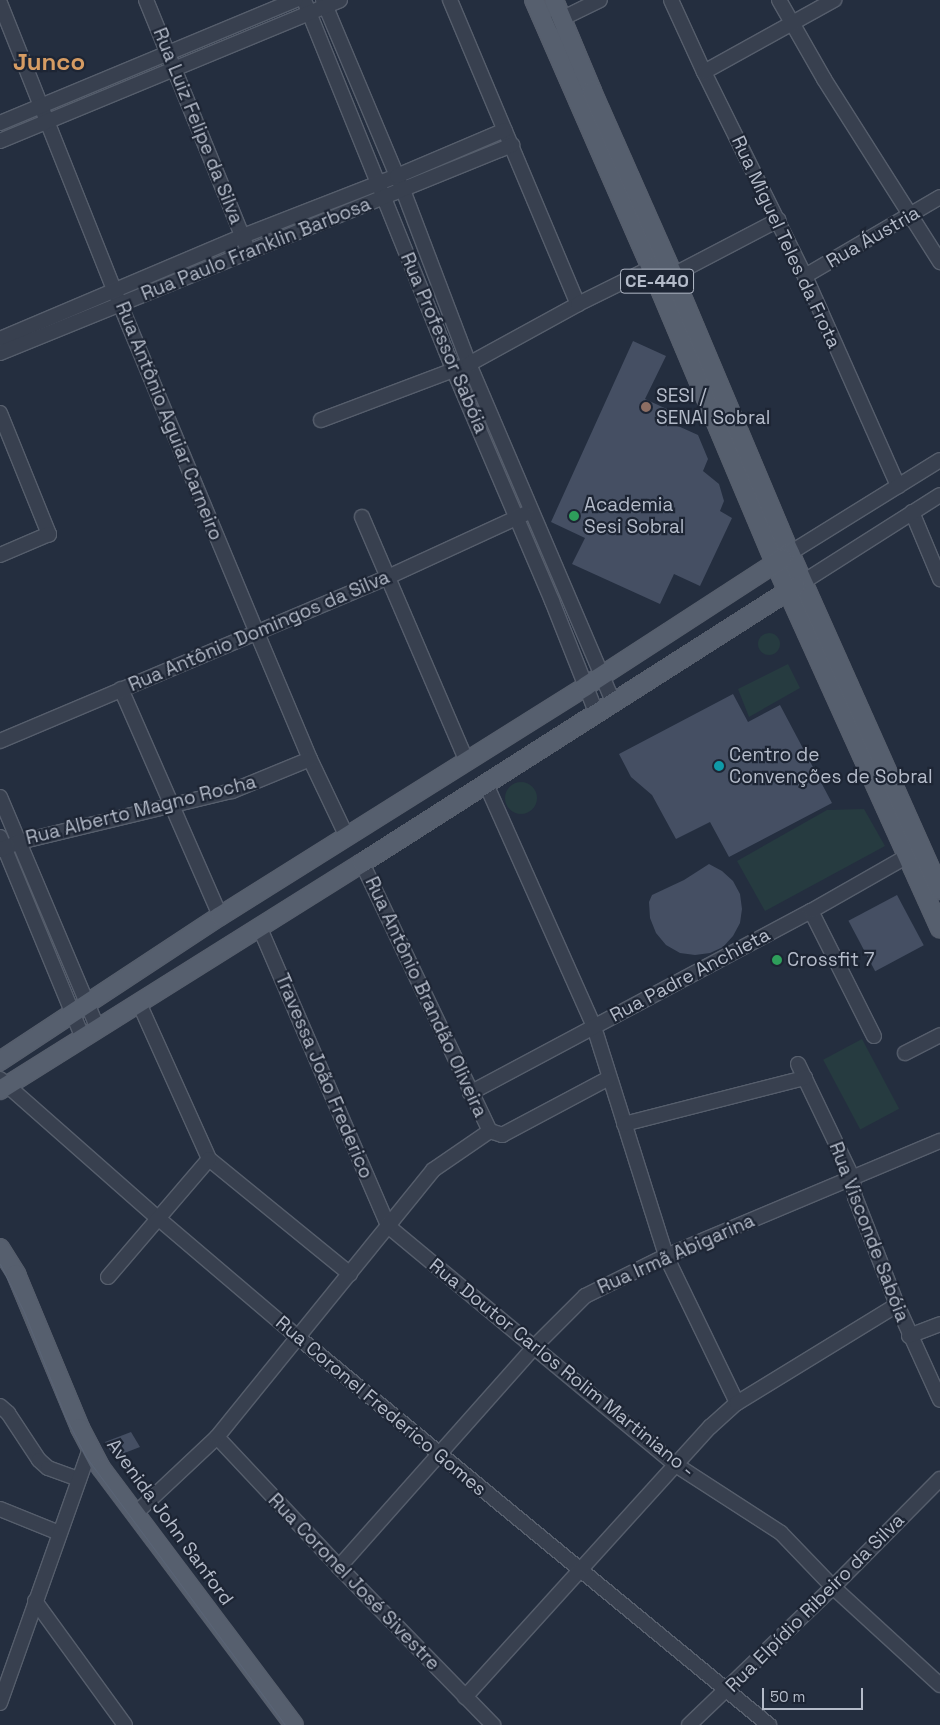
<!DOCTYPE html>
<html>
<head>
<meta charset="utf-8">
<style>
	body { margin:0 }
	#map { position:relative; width:940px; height:1725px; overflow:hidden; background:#242e3f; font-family:"Space Grotesk",sans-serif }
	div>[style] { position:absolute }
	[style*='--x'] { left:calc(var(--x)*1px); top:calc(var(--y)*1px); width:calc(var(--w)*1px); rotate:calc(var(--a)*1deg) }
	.green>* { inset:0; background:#263b40; transform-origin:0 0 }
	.round { border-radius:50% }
	.building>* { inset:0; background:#454f63; transform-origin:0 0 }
	.roads { filter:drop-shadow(1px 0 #565e6c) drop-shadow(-1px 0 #565e6c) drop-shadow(0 1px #565e6c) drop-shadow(0 -1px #565e6c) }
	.minor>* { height:14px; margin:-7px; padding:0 7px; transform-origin:7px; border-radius:7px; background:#38404f }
	.major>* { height:18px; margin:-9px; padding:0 9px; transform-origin:9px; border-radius:9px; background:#565f6e }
	.tram>* { height:1px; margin:-0.5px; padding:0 0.5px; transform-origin:0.5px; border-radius:0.5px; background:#5a6476 }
	.dots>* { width:14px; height:14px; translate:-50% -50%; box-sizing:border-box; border:2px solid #1d2534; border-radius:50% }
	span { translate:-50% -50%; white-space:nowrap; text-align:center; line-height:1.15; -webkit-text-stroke:4.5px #1d2534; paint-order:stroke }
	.shield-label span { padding:1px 4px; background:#1d2534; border:1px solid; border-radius:4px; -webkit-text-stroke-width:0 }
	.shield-label { font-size:18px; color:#b4bbc9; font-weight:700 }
	.street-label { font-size:19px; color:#b4bbc9 }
	.poi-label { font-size:19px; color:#b4bbc9 }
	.left { translate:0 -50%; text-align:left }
	.district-label { font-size:24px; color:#d69c63; font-weight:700 }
	.scale { position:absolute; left:762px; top:1688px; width:101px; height:22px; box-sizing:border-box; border:2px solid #b4bbc9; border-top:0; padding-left:6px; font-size:15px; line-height:18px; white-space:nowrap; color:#b4bbc9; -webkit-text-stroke:4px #1d2534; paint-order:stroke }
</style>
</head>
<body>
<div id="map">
	<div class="green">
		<i class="round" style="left:758px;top:633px;width:22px;height:22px"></i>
		<i style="clip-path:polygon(788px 664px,800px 688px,749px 717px,738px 689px)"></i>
		<i class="round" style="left:505px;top:782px;width:32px;height:32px"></i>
		<i style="clip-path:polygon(864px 809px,885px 846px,765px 911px,737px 861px,827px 810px)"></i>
		<i style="left:862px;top:1039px;width:79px;height:44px;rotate:62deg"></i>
	</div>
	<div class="building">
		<i style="clip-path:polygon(633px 341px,666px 356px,645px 399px,682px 416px,678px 426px,698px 435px,708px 459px,703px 471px,719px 484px,724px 501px,720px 511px,732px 518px,700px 586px,674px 574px,660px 604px,572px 564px,585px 538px,551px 522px)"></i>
		<i style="clip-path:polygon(733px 694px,748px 722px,780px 705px,832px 803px,729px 857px,710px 822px,676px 839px,652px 795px,631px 777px,619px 754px)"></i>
		<i style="clip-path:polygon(709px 864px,722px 871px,733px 881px,740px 894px,742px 909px,740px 923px,733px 936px,723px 947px,710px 953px,695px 955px,680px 953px,666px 945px,656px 933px,650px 918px,649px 902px,652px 895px,684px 880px)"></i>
		<i style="left:897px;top:895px;width:57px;height:55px;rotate:62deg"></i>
		<i style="clip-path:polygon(131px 1432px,140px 1447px,114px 1457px,105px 1442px)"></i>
	</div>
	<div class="roads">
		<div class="minor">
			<i style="--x:146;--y:0;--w:265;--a:67.8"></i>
			<i style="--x:304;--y:0;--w:400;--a:68"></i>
			<i style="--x:454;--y:371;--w:250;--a:66.9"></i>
			<i style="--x:552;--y:601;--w:119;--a:68.4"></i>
			<i style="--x:323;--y:0;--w:206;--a:67.2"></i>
			<i style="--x:403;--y:190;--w:186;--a:69.2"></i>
			<i style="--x:469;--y:364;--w:367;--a:66.9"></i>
			<i style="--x:450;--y:0;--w:330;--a:67.2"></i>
			<i style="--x:671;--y:0;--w:79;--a:65.4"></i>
			<i style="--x:704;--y:72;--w:228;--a:63.7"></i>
			<i style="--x:805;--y:276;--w:230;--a:66.1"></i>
			<i style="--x:779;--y:0;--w:91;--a:60.3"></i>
			<i style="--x:824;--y:79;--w:217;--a:57.6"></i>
			<i style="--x:0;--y:3;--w:324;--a:68.3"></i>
			<i style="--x:120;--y:304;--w:356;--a:67.4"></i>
			<i style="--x:257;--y:633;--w:137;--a:67.2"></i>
			<i style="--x:310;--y:759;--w:86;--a:64.6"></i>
			<i style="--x:553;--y:23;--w:52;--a:-26.1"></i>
			<i style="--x:704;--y:72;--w:149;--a:-29"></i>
			<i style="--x:0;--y:123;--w:320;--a:-22.6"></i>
			<i style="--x:0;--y:141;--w:368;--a:-22.5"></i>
			<i style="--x:673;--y:275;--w:119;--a:-27.6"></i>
			<i style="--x:805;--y:276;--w:156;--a:-30.3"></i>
			<i style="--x:0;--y:339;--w:264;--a:-23"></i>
			<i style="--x:243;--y:236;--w:165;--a:-21.3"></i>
			<i style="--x:397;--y:176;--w:117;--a:-23.1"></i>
			<i style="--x:0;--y:353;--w:553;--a:-22.11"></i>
			<i style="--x:0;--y:413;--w:131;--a:68"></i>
			<i style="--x:49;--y:534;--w:53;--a:156.8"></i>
			<i style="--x:321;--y:420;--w:158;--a:-20.7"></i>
			<i style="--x:469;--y:364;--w:124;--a:-28.8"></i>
			<i style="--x:578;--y:304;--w:81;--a:-26.3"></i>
			<i style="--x:912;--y:512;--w:73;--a:67.3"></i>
			<i style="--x:362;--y:517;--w:264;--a:66.8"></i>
			<i style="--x:790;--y:553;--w:176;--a:-31.8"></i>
			<i style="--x:803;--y:582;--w:162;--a:-32.4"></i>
			<i style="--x:121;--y:689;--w:248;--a:66.4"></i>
			<i style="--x:0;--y:741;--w:421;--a:-22.9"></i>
			<i style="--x:388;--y:577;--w:151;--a:-24.7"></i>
			<i style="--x:486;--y:784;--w:266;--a:66"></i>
			<i style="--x:594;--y:1027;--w:240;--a:72.5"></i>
			<i style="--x:666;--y:1256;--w:163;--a:64.2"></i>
			<i style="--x:0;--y:797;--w:252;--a:67.1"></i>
			<i style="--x:0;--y:837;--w:217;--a:67.6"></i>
			<i style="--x:0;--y:850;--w:21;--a:-23"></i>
			<i style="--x:19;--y:842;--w:219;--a:-13.5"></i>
			<i style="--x:232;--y:791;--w:84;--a:-22.3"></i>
			<i style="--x:362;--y:863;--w:297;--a:64.5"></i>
			<i style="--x:811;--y:911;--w:140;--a:63.3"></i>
			<i style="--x:259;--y:926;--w:327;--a:66.7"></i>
			<i style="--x:388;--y:1226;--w:374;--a:39.7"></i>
			<i style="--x:676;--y:1465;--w:125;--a:32.9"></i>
			<i style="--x:781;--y:1533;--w:75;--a:46.1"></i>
			<i style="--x:833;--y:1587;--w:145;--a:42.5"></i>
			<i style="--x:139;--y:1003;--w:171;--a:65.8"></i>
			<i style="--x:209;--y:1159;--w:182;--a:39.2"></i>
			<i style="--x:905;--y:1053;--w:39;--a:-27"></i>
			<i style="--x:798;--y:1064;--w:127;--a:64.4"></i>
			<i style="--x:853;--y:1179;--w:18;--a:84"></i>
			<i style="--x:855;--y:1197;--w:116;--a:68.7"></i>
			<i style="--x:897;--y:1305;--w:104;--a:65.6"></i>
			<i style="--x:0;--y:1079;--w:212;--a:41.4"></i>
			<i style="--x:159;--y:1219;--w:184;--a:40.4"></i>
			<i style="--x:299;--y:1338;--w:609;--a:39.47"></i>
			<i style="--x:470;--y:1093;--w:387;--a:-28.1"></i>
			<i style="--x:811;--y:911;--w:113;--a:-29.7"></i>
			<i style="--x:624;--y:1124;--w:187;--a:-14.3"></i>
			<i style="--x:490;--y:1131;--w:13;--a:18"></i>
			<i style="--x:502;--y:1135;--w:121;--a:-28"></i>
			<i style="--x:108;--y:1277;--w:155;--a:-49.4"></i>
			<i style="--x:909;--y:1336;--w:33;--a:-21"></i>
			<i style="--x:0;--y:1406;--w:11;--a:41"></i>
			<i style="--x:8;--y:1413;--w:56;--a:56.6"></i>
			<i style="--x:39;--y:1460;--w:12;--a:42"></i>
			<i style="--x:48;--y:1468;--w:33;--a:20"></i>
			<i style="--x:217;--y:1437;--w:178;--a:46.8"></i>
			<i style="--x:339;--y:1567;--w:221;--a:45.7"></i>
			<i style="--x:0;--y:1509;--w:64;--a:22.1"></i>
			<i style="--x:135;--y:1514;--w:112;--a:-43.2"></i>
			<i style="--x:217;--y:1437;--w:343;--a:-51"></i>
			<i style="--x:433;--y:1170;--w:69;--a:-34.4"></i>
			<i style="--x:339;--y:1567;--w:294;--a:-48.4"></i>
			<i style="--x:534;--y:1347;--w:72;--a:-45"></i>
			<i style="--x:585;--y:1296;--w:90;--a:-26.3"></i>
			<i style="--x:666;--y:1256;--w:297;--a:-22.8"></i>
			<i style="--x:35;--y:1601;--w:153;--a:54"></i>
			<i style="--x:465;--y:1697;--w:365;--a:-47.8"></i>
			<i style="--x:710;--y:1427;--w:36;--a:-42"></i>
			<i style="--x:737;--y:1403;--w:188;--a:-31.5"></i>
			<i style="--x:0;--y:1703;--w:269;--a:-70.5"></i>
			<i style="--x:689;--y:1725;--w:199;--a:-43.8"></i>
			<i style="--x:833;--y:1587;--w:152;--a:-45.3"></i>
		</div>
		<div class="major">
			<i style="--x:534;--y:0;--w:292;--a:66.4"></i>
			<i style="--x:651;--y:268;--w:320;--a:67.2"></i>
			<i style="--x:775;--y:563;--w:401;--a:65.7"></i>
			<i style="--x:554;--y:0;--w:99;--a:67.3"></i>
			<i style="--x:592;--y:91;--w:201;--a:66.2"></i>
			<i style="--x:673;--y:275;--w:302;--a:67.2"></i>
			<i style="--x:790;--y:553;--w:369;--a:66"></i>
			<i style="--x:0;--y:1061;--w:263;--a:-33.4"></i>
			<i style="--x:220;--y:916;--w:432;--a:-32.1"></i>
			<i style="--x:586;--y:686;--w:235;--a:-33"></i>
			<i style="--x:0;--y:1090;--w:427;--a:-32.1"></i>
			<i style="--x:362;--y:863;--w:515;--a:-32.55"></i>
			<i style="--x:0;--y:1248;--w:31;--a:58"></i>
			<i style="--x:16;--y:1274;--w:167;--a:67.4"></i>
			<i style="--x:80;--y:1428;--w:45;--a:62.3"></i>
			<i style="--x:101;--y:1468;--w:321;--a:53.1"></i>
		</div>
	</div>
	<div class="tram">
		<i style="--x:0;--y:1264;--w:54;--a:63.4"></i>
		<i style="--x:24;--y:1312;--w:112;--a:68.5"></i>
		<i style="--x:65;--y:1416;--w:46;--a:62.9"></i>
		<i style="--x:86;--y:1457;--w:334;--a:53.4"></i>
	</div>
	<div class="dots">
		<i style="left:646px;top:407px;background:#8d6e63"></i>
		<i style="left:574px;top:516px;background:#2e9e5b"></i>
		<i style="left:719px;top:766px;background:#0f9aa8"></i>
		<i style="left:777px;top:960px;background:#2e9e5b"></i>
	</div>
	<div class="shield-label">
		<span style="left:657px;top:281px">CE-440</span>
	</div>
	<div class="street-label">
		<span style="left:198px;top:126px;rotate:68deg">Rua Luiz Felipe da Silva</span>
		<span style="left:873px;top:237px;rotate:-30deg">Rua Áustria</span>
		<span style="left:786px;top:242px;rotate:65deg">Rua Miguel Teles da Frota</span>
		<span style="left:256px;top:249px;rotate:-22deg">Rua Paulo Franklin Barbosa</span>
		<span style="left:444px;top:343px;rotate:67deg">Rua Professor Sabóia</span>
		<span style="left:169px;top:421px;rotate:68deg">Rua Antônio Aguiar Carneiro</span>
		<span style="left:259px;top:631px;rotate:-23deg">Rua Antônio Domingos da Silva</span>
		<span style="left:141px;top:810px;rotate:-14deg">Rua Alberto Magno Rocha</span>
		<span style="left:690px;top:975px;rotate:-28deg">Rua Padre Anchieta</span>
		<span style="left:426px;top:997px;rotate:65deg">Rua Antônio Brandão Oliveira</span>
		<span style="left:324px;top:1076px;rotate:67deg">Travessa João Frederico</span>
		<span style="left:869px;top:1232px;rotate:69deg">Rua Visconde Sabóia</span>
		<span style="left:676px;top:1254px;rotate:-24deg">Rua Irmã Abigarina</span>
		<span style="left:562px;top:1368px;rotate:39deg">Rua Doutor Carlos Rolim Martiniano -</span>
		<span style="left:381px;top:1406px;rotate:40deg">Rua Coronel Frederico Gomes</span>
		<span style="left:170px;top:1522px;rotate:54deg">Avenida John Sanford</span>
		<span style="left:354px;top:1582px;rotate:46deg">Rua Coronel José Sivestre</span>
		<span style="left:815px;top:1603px;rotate:-45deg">Rua Elpídio Ribeiro da Silva</span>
	</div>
	<div class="poi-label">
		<span class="left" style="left:656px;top:407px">SESI /<br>SENAI Sobral</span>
		<span class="left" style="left:584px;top:516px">Academia<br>Sesi Sobral</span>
		<span class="left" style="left:729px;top:766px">Centro de<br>Convenções de Sobral</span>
		<span class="left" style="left:787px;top:960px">Crossfit 7</span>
	</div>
	<div class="district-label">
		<span style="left:49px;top:62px">Junco</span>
	</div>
	<div class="scale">50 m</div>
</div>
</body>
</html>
